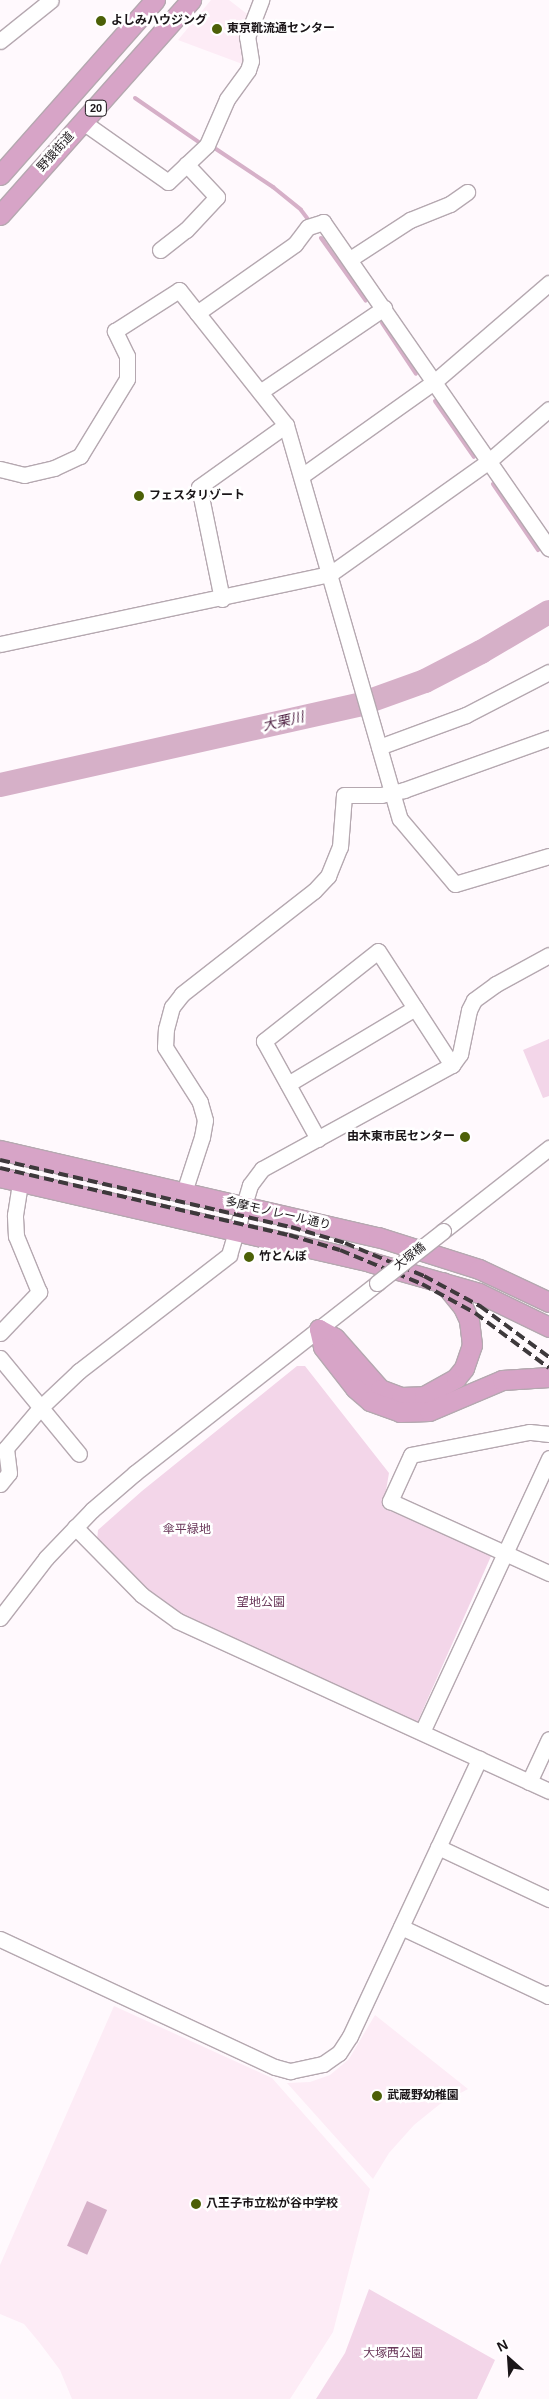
<!DOCTYPE html>
<html>
<head>
<meta charset="utf-8">
<style>
	body { margin:0 }
	#map { position:relative; width:549px; height:2399px; overflow:hidden; background:#fff9fd; font-family:Helvetica,"Noto Sans JP",sans-serif }
	div>[style] { position:absolute }
	[style*='--x'] { left:calc(var(--x)*1px); top:calc(var(--y)*1px); width:calc(var(--w)*1px); rotate:calc(var(--a)*1deg) }
	.built>* { inset:0; background:#fdecf6 }
	.green>* { inset:0; background:#f3d6e9 }
	.water>* { inset:0; background:#d6b0c8; transform-origin:0 0 }
	.stream>* { height:4px; margin:-2px; padding:0 2px; transform-origin:2px; border-radius:2px; background:#d6b0c8 }
	.river>* { height:24px; margin:-12px; padding:0 12px; transform-origin:12px; border-radius:12px; background:#d6b0c8 }
	.roads { filter:drop-shadow(1px 0 #b5a8b0) drop-shadow(-1px 0 #b5a8b0) drop-shadow(0 1px #b5a8b0) drop-shadow(0 -1px #b5a8b0) }
	.minor>* { height:15px; margin:-7.5px; padding:0 7.5px; transform-origin:7.5px; border-radius:7.5px; background:#fff }
	.major>* { height:19px; margin:-9.5px; padding:0 9.5px; transform-origin:9.5px; border-radius:9.5px; background:#d7a4c7 }
	.rail>* { height:4px; margin-top:-2px; transform-origin:0; background:repeating-linear-gradient(90deg,#3e393c 0 10px,transparent 0 15px) }
	.bridges { filter:drop-shadow(1px 0 #b5a8b0) drop-shadow(-1px 0 #b5a8b0) drop-shadow(0 1px #b5a8b0) drop-shadow(0 -1px #b5a8b0) }
	.minor-bridge>* { height:15px; margin:-7.5px; padding:0 7.5px; transform-origin:7.5px; border-radius:7.5px; background:#fff }
	.dots>* { width:14px; height:14px; translate:-50% -50%; box-sizing:border-box; border:2px solid #fff; border-radius:50% }
	span { translate:-50% -50%; white-space:nowrap; text-align:center; line-height:1.15; -webkit-text-stroke:5px #fff; paint-order:stroke }
	.shield-label span { padding:1px 4px; background:#fff; border:1px solid; border-radius:4px; -webkit-text-stroke-width:0 }
	.shield-label { font-size:11px; color:#1a1518; font-weight:700 }
	.poi-label { font-size:12px; color:#1a1518; font-weight:700 }
	.left { translate:0 -50%; text-align:left }
	.right { translate:-100% -50%; text-align:right }
	.street-label { font-size:12px; color:#1a1518 }
	.park-label { font-size:12px; color:#693759 }
	.water-label { font-size:14px; color:#4c1d3f; font-style:italic }
	.north { position:absolute; left:484px; top:2334px; width:50px; height:50px; -webkit-text-stroke:4px #fff; paint-order:stroke; rotate:334deg; font-size:14px; font-weight:700; line-height:20px; text-align:center; color:#1a1518 }
	.north::after { content:''; display:block; margin:auto; width:18px; height:22px; background:#1a1518; clip-path:polygon(50% 0,100% 100%,50% 72%,0 100%) }
</style>
</head>
<body>
<div id="map">
	<div class="built">
		<i style="clip-path:polygon(211px 0,229px 0,251px 17px,245px 65px,178px 40px)"></i>
		<i style="clip-path:polygon(114px 2006px,272px 2078px,370px 2189px,333px 2332px,290px 2399px,72px 2399px,60px 2370px,39px 2342px,24px 2324px,0 2314px,0 2265px)"></i>
		<i style="clip-path:polygon(375px 2015px,468px 2089px,440px 2104px,414px 2125px,389px 2153px,373px 2179px,287px 2083px,310px 2082px,330px 2075px,349px 2059px)"></i>
	</div>
	<div class="green">
		<i style="clip-path:polygon(549px 1039px,549px 1096px,543px 1098px,523px 1050px)"></i>
		<i style="clip-path:polygon(297px 1366px,305px 1366px,389px 1473px,383px 1508px,492px 1554px,417px 1723px,169px 1608px,145px 1589px,97px 1540px,98px 1530px,142px 1491px)"></i>
		<i style="clip-path:polygon(369px 2289px,495px 2360px,477px 2399px,316px 2399px,345px 2353px)"></i>
	</div>
	<div class="water">
		<i style="left:87px;top:2201px;width:22px;height:49px;rotate:24deg"></i>
	</div>
	<div class="stream">
		<i style="--x:135;--y:98;--w:79;--a:34.7"></i>
		<i style="--x:216;--y:149;--w:69;--a:33.7"></i>
		<i style="--x:273;--y:187;--w:36;--a:39"></i>
		<i style="--x:301;--y:210;--w:15;--a:53"></i>
		<i style="--x:321;--y:238;--w:77;--a:54.5"></i>
		<i style="--x:382;--y:323;--w:61;--a:56.3"></i>
		<i style="--x:435;--y:401;--w:68;--a:55.1"></i>
		<i style="--x:493;--y:484;--w:80;--a:55.7"></i>
	</div>
	<div class="river">
		<i style="--x:0;--y:785;--w:370;--a:-12.6"></i>
		<i style="--x:361;--y:704;--w:68;--a:-19.8"></i>
		<i style="--x:425;--y:681;--w:63;--a:-27.4"></i>
		<i style="--x:481;--y:652;--w:79;--a:-30.5"></i>
	</div>
	<div class="roads">
		<div class="minor">
			<i style="--x:0;--y:41;--w:65;--a:-38.8"></i>
			<i style="--x:83;--y:122;--w:104;--a:35.2"></i>
			<i style="--x:168;--y:182;--w:54;--a:-43.5"></i>
			<i style="--x:207;--y:145;--w:50;--a:-66.5"></i>
			<i style="--x:227;--y:99;--w:36;--a:-54"></i>
			<i style="--x:248;--y:70;--w:9;--a:-72"></i>
			<i style="--x:251;--y:61;--w:24;--a:-99"></i>
			<i style="--x:247;--y:37;--w:40;--a:-69"></i>
			<i style="--x:160;--y:250;--w:33;--a:-38"></i>
			<i style="--x:186;--y:230;--w:45;--a:-46.8"></i>
			<i style="--x:217;--y:197;--w:45;--a:-133.2"></i>
			<i style="--x:350;--y:259;--w:72;--a:-33"></i>
			<i style="--x:410;--y:220;--w:43;--a:-21.8"></i>
			<i style="--x:450;--y:204;--w:21;--a:-35"></i>
			<i style="--x:197;--y:313;--w:120;--a:-35.1"></i>
			<i style="--x:295;--y:244;--w:21;--a:-53"></i>
			<i style="--x:308;--y:227;--w:16;--a:-18"></i>
			<i style="--x:323;--y:222;--w:397;--a:55.3"></i>
			<i style="--x:260;--y:392;--w:150;--a:-34.1"></i>
			<i style="--x:0;--y:469;--w:25;--a:14"></i>
			<i style="--x:24;--y:475;--w:31;--a:-13"></i>
			<i style="--x:54;--y:468;--w:29;--a:-25"></i>
			<i style="--x:80;--y:456;--w:90;--a:-58.6"></i>
			<i style="--x:127;--y:379;--w:23;--a:-90"></i>
			<i style="--x:127;--y:356;--w:28;--a:-116"></i>
			<i style="--x:115;--y:331;--w:76;--a:-32.6"></i>
			<i style="--x:179;--y:290;--w:172;--a:51.6"></i>
			<i style="--x:286;--y:425;--w:410;--a:73.9"></i>
			<i style="--x:400;--y:819;--w:85;--a:49.8"></i>
			<i style="--x:455;--y:884;--w:98;--a:-16.6"></i>
			<i style="--x:303;--y:475;--w:161;--a:-35.4"></i>
			<i style="--x:434;--y:382;--w:152;--a:-40.7"></i>
			<i style="--x:222;--y:599;--w:114;--a:-101.6"></i>
			<i style="--x:199;--y:487;--w:107;--a:-35.5"></i>
			<i style="--x:0;--y:644;--w:337;--a:-12"></i>
			<i style="--x:330;--y:574;--w:195;--a:-35.4"></i>
			<i style="--x:489;--y:461;--w:79;--a:-40.9"></i>
			<i style="--x:379;--y:747;--w:93;--a:-20.2"></i>
			<i style="--x:466;--y:715;--w:93;--a:-27.4"></i>
			<i style="--x:288;--y:1084;--w:148;--a:-30.9"></i>
			<i style="--x:318;--y:1139;--w:112;--a:-118.9"></i>
			<i style="--x:264;--y:1041;--w:145;--a:-38.3"></i>
			<i style="--x:378;--y:951;--w:136;--a:57"></i>
			<i style="--x:184;--y:1192;--w:58;--a:-71.9"></i>
			<i style="--x:202;--y:1137;--w:17;--a:-80"></i>
			<i style="--x:205;--y:1120;--w:19;--a:-106"></i>
			<i style="--x:200;--y:1102;--w:65;--a:-122.5"></i>
			<i style="--x:165;--y:1047;--w:18;--a:-87"></i>
			<i style="--x:166;--y:1029;--w:23;--a:-75"></i>
			<i style="--x:172;--y:1007;--w:16;--a:-52"></i>
			<i style="--x:182;--y:994;--w:167;--a:-38"></i>
			<i style="--x:314;--y:891;--w:21;--a:-47"></i>
			<i style="--x:328;--y:876;--w:31;--a:-68"></i>
			<i style="--x:340;--y:847;--w:52;--a:-85.6"></i>
			<i style="--x:344;--y:795;--w:37;--a:0"></i>
			<i style="--x:381;--y:795;--w:24;--a:-12"></i>
			<i style="--x:404;--y:790;--w:154;--a:-19.7"></i>
			<i style="--x:443;--y:1231;--w:135;--a:-38.1"></i>
			<i style="--x:0;--y:1333;--w:57;--a:-46.4"></i>
			<i style="--x:39;--y:1292;--w:61;--a:-112.3"></i>
			<i style="--x:16;--y:1236;--w:21;--a:-93"></i>
			<i style="--x:15;--y:1215;--w:33;--a:-81"></i>
			<i style="--x:0;--y:1358;--w:124;--a:50.5"></i>
			<i style="--x:549;--y:1434;--w:20;--a:-174"></i>
			<i style="--x:529;--y:1432;--w:120;--a:169"></i>
			<i style="--x:411;--y:1455;--w:51;--a:114.5"></i>
			<i style="--x:390;--y:1501;--w:175;--a:24.4"></i>
			<i style="--x:0;--y:1484;--w:14;--a:-51"></i>
			<i style="--x:9;--y:1473;--w:25;--a:-97"></i>
			<i style="--x:6;--y:1448;--w:52;--a:-49.6"></i>
			<i style="--x:40;--y:1408;--w:54;--a:-43.5"></i>
			<i style="--x:79;--y:1371;--w:190;--a:-37.7"></i>
			<i style="--x:229;--y:1255;--w:73;--a:-73.3"></i>
			<i style="--x:250;--y:1185;--w:20;--a:-53"></i>
			<i style="--x:262;--y:1169;--w:217;--a:-28.7"></i>
			<i style="--x:452;--y:1065;--w:14;--a:-54"></i>
			<i style="--x:460;--y:1054;--w:45;--a:-78.4"></i>
			<i style="--x:469;--y:1010;--w:11;--a:-63"></i>
			<i style="--x:474;--y:1000;--w:27;--a:-36"></i>
			<i style="--x:496;--y:984;--w:60;--a:-28.7"></i>
			<i style="--x:75;--y:1527;--w:95;--a:45.4"></i>
			<i style="--x:142;--y:1595;--w:44;--a:35.8"></i>
			<i style="--x:178;--y:1621;--w:408;--a:24.6"></i>
			<i style="--x:0;--y:1618;--w:76;--a:-52.5"></i>
			<i style="--x:46;--y:1558;--w:66;--a:-46.2"></i>
			<i style="--x:92;--y:1510;--w:57;--a:-40.7"></i>
			<i style="--x:135;--y:1473;--w:308;--a:-38.1"></i>
			<i style="--x:422;--y:1732;--w:302;--a:-65.1"></i>
			<i style="--x:529;--y:1782;--w:47;--a:-65.1"></i>
			<i style="--x:438;--y:1847;--w:123;--a:25.1"></i>
			<i style="--x:401;--y:1927;--w:162;--a:25.1"></i>
			<i style="--x:548;--y:1996;--w:3;--a:-72"></i>
			<i style="--x:0;--y:1939;--w:303;--a:25"></i>
			<i style="--x:275;--y:2067;--w:16;--a:15"></i>
			<i style="--x:290;--y:2071;--w:34;--a:-12"></i>
			<i style="--x:323;--y:2064;--w:19;--a:-35"></i>
			<i style="--x:339;--y:2053;--w:20;--a:-57"></i>
			<i style="--x:350;--y:2036;--w:306;--a:-65"></i>
		</div>
		<div class="major">
			<i style="--x:0;--y:175;--w:234;--a:-48.5"></i>
			<i style="--x:0;--y:215;--w:288;--a:-48.4"></i>
			<i style="--x:0;--y:1150;--w:388;--a:13"></i>
			<i style="--x:378;--y:1237;--w:106;--a:17.6"></i>
			<i style="--x:479;--y:1269;--w:77;--a:25.2"></i>
			<i style="--x:0;--y:1177;--w:380;--a:12.9"></i>
			<i style="--x:370;--y:1262;--w:113;--a:15.9"></i>
			<i style="--x:479;--y:1293;--w:78;--a:25.9"></i>
			<i style="--x:319;--y:1329;--w:18;--a:29"></i>
			<i style="--x:335;--y:1338;--w:68;--a:48.6"></i>
			<i style="--x:380;--y:1389;--w:22;--a:21"></i>
			<i style="--x:401;--y:1397;--w:23;--a:-2"></i>
			<i style="--x:424;--y:1396;--w:37;--a:-29"></i>
			<i style="--x:456;--y:1378;--w:13;--a:-51"></i>
			<i style="--x:464;--y:1368;--w:24;--a:-71"></i>
			<i style="--x:472;--y:1345;--w:25;--a:-97"></i>
			<i style="--x:469;--y:1320;--w:14;--a:-115"></i>
			<i style="--x:463;--y:1307;--w:32;--a:-129"></i>
			<i style="--x:319;--y:1329;--w:18;--a:77"></i>
			<i style="--x:323;--y:1347;--w:52;--a:52"></i>
			<i style="--x:355;--y:1388;--w:20;--a:41"></i>
			<i style="--x:370;--y:1401;--w:32;--a:20"></i>
			<i style="--x:400;--y:1412;--w:29;--a:-2"></i>
			<i style="--x:429;--y:1411;--w:79;--a:-23"></i>
			<i style="--x:502;--y:1380;--w:47;--a:-3.7"></i>
		</div>
	</div>
	<div class="rail">
		<i style="--x:0;--y:1160;--w:299;--a:13"></i>
		<i style="--x:291;--y:1227;--w:56;--a:16.5"></i>
		<i style="--x:345;--y:1243;--w:86;--a:22.7"></i>
		<i style="--x:424;--y:1276;--w:64;--a:28.2"></i>
		<i style="--x:480;--y:1306;--w:86;--a:36.5"></i>
		<i style="--x:0;--y:1168;--w:297;--a:13.1"></i>
		<i style="--x:289;--y:1235;--w:53;--a:16.4"></i>
		<i style="--x:340;--y:1250;--w:89;--a:22.5"></i>
		<i style="--x:422;--y:1284;--w:60;--a:28.7"></i>
		<i style="--x:475;--y:1313;--w:92;--a:36.6"></i>
	</div>
	<div class="bridges">
		<div class="minor-bridge">
			<i style="--x:377;--y:1283;--w:84;--a:-38.2"></i>
		</div>
	</div>
	<div class="dots">
		<i style="left:101px;top:21px;background:#4c6007"></i>
		<i style="left:217px;top:29px;background:#4c6007"></i>
		<i style="left:139px;top:496px;background:#4c6007"></i>
		<i style="left:465px;top:1137px;background:#4c6007"></i>
		<i style="left:249px;top:1257px;background:#4c6007"></i>
		<i style="left:377px;top:2096px;background:#4c6007"></i>
		<i style="left:196px;top:2204px;background:#4c6007"></i>
	</div>
	<div class="shield-label">
		<span style="left:96px;top:108px">20</span>
	</div>
	<div class="poi-label">
		<span class="left" style="left:111px;top:21px">よしみハウジング</span>
		<span class="left" style="left:227px;top:29px">東京靴流通センター</span>
		<span class="left" style="left:149px;top:496px">フェスタリゾート</span>
		<span class="right" style="left:455px;top:1137px">由木東市民センター</span>
		<span class="left" style="left:259px;top:1257px">竹とんぼ</span>
		<span class="left" style="left:387px;top:2096px">武蔵野幼稚園</span>
		<span class="left" style="left:206px;top:2204px">八王子市立松が谷中学校</span>
	</div>
	<div class="street-label">
		<span style="left:56px;top:152px;rotate:-48deg">野猿街道</span>
		<span style="left:278px;top:1214px;rotate:13deg">多摩モノレール通り</span>
		<span style="left:410px;top:1257px;rotate:-38deg">大塚橋</span>
	</div>
	<div class="park-label">
		<span style="left:187px;top:1530px">傘平緑地</span>
		<span style="left:261px;top:1603px">望地公園</span>
		<span style="left:393px;top:2354px">大塚西公園</span>
	</div>
	<div class="water-label">
		<span style="left:283px;top:721px;rotate:-13deg">大栗川</span>
	</div>
	<div class="north">N</div>
</div>
</body>
</html>
